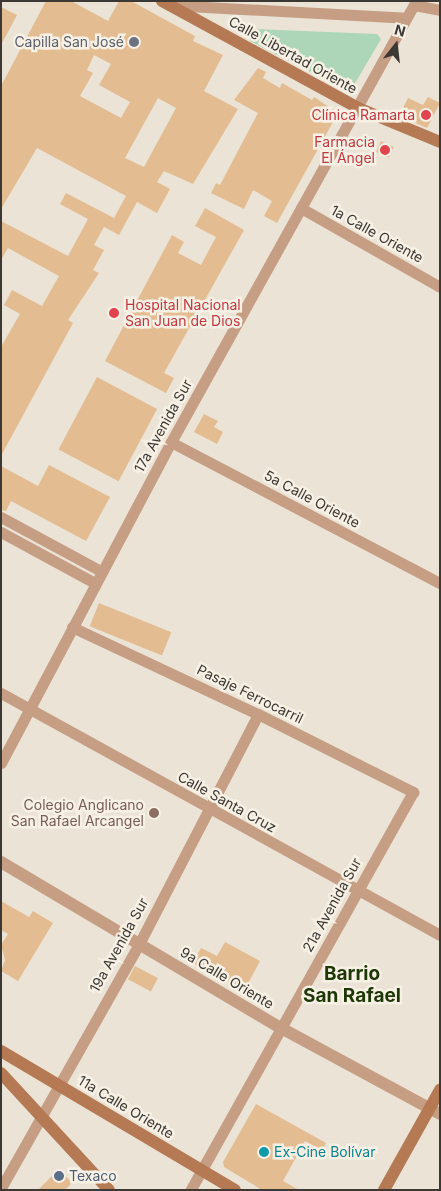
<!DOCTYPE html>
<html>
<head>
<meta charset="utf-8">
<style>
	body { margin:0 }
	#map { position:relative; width:441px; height:1191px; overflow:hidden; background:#eae3d6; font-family:Inter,sans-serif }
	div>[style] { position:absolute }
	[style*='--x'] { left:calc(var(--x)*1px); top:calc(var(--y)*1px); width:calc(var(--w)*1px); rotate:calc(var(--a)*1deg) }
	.green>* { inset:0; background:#add6b8 }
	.building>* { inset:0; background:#e3bd91; transform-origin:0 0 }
	.minor>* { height:11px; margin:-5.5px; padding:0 5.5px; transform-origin:5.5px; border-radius:5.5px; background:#c69e84 }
	.tertiary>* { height:12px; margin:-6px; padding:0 6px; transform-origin:6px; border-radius:6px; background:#c69e84 }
	.secondary>* { height:12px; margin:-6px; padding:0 6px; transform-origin:6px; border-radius:6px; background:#b57a54 }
	.dots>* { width:14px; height:14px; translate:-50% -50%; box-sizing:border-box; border:2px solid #f7f0e4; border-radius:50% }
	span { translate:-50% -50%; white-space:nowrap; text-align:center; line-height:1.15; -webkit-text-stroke:5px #f7f0e4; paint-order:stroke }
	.worship-label { font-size:14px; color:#5b616d }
	.right { translate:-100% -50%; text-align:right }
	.street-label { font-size:14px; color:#3c3935 }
	.health-label { font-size:14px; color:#be3a42 }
	.left { translate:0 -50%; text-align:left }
	.education-label { font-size:14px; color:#785e54 }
	.culture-label { font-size:14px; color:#0d838f }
	.service-label { font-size:14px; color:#4e5e75 }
	.district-label { font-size:19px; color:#1d3706; font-weight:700 }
	.frame { position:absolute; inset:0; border:2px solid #3c3935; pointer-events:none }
	.north { position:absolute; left:371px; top:20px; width:50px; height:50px; -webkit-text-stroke:4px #f7f0e4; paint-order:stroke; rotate:16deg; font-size:14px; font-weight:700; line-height:20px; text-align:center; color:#3c3935 }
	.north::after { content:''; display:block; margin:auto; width:18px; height:22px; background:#3c3935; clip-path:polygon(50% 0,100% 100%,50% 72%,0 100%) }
</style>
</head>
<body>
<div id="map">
	<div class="green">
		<i style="clip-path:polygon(254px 29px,377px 34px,381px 39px,350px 92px,250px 41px)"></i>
	</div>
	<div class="building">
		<i style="clip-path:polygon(evenodd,46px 1px,71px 1px,108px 21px,119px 1px,131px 1px,195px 36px,193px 41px,223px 55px,204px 91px,238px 109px,193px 184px,164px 171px,157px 182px,170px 189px,157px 213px,137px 202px,119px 235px,104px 227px,94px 245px,104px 250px,93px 270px,99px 273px,68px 320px,73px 323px,1px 456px,1px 347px,20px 314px,4px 305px,12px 290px,42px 306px,59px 276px,8px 248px,1px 260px,1px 221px,68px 256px,88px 219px,60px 204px,66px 193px,114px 218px,126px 196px,37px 148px,1px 209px,1px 86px,46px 1px,94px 55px,111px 64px,99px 85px,130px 102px,121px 118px,80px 96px,93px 73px,87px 70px,94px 55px,46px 1px,158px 98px,176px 108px,144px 167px,125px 158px,158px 98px)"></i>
		<i style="clip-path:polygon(1px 7px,17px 15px,1px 45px)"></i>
		<i style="clip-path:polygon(258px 68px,266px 72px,263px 78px,280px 88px,282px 83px,312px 100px,314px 97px,338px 113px,277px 223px,264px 216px,272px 201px,253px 190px,244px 209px,211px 193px,216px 183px,220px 185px,258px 113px,234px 100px)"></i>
		<i style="clip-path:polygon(428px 97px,440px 103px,427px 128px,399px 116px,408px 98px,423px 105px)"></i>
		<i style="left:381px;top:141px;width:14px;height:12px;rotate:25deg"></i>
		<i style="clip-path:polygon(205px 208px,244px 230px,164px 373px,174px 378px,166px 393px,105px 361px,172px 235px,184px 242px,178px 253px,201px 265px,216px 237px,195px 226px)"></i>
		<i style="left:97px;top:377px;width:68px;height:82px;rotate:28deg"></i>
		<i style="clip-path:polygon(204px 414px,218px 421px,214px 427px,223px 432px,217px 444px,194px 432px)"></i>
		<i style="clip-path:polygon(49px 465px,110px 497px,86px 541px,11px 501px,6px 511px,1px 510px,1px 466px,38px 486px)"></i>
		<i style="left:99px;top:603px;width:78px;height:25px;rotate:22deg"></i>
		<i style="clip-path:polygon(1px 901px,29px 917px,33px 911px,53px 923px,18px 981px,1px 971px,5px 960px,1px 945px,8px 934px,1px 930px)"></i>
		<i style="clip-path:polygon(225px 942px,260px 961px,244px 991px,193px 963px,201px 948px,217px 956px)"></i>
		<i style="left:135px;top:966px;width:26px;height:15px;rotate:28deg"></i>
		<i style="clip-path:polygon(256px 1104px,326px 1143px,322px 1150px,305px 1141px,283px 1181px,299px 1190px,262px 1190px,224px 1167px,223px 1162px)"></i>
		<i style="clip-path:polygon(59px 1169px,72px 1183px,65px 1190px,38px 1190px)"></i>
	</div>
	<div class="minor">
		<i style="--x:169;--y:5;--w:237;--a:3.1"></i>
		<i style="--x:414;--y:5;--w:26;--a:11"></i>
		<i style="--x:301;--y:208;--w:160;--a:29.6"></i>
		<i style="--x:171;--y:442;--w:304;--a:27.7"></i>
		<i style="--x:1;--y:517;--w:114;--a:28.4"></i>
		<i style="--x:1;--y:532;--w:107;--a:28.5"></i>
		<i style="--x:72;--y:627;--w:205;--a:25.1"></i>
		<i style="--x:258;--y:714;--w:174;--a:26.7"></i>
		<i style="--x:413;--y:792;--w:456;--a:119.2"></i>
		<i style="--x:1;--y:693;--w:501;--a:28.87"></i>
		<i style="--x:1;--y:763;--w:363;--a:-62.1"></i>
		<i style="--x:171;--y:442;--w:504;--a:-60.95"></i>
		<i style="--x:1;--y:1188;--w:280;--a:-60.5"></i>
		<i style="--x:139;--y:944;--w:259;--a:-62.6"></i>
	</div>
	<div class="tertiary">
		<i style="--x:1;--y:862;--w:326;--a:30.7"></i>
		<i style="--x:281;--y:1028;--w:181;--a:28.4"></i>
	</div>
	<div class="secondary">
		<i style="--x:162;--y:1;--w:223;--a:28.6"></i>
		<i style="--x:358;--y:108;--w:89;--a:22.5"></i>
		<i style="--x:1;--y:1051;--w:272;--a:30.7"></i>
		<i style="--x:1;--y:1073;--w:159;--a:47.3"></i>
		<i style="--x:384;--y:1190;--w:115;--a:-60.8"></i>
	</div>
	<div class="dots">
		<i style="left:134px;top:42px;background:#6b7280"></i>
		<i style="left:426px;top:115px;background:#e0444e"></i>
		<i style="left:385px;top:150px;background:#e0444e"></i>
		<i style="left:114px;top:313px;background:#e0444e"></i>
		<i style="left:154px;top:813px;background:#8d6e63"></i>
		<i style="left:264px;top:1152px;background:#0f9aa8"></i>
		<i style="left:59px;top:1176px;background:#5c6f8a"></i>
	</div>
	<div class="worship-label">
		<span class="right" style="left:124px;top:42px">Capilla San José</span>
	</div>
	<div class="street-label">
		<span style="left:293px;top:55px;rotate:29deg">Calle Libertad Oriente</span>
		<span style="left:377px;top:234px;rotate:29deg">1a Calle Oriente</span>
		<span style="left:163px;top:426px;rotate:-61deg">17a Avenida Sur</span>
		<span style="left:312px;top:499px;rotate:28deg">5a Calle Oriente</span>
		<span style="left:250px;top:694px;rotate:26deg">Pasaje Ferrocarril</span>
		<span style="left:227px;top:802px;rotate:29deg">Calle Santa Cruz</span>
		<span style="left:332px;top:905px;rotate:-61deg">21a Avenida Sur</span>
		<span style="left:119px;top:945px;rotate:-61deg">19a Avenida Sur</span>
		<span style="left:227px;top:978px;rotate:31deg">9a Calle Oriente</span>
		<span style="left:126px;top:1107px;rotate:31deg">11a Calle Oriente</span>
	</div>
	<div class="health-label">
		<span class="right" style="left:415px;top:115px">Clínica Ramarta</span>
		<span class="right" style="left:375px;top:150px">Farmacia<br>El Ángel</span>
		<span class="left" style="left:125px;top:313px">Hospital Nacional<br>San Juan de Dios</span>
	</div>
	<div class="education-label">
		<span class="right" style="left:144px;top:813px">Colegio Anglicano<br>San Rafael Arcangel</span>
	</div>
	<div class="culture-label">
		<span class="left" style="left:274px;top:1152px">Ex-Cine Bolívar</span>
	</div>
	<div class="service-label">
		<span class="left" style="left:69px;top:1176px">Texaco</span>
	</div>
	<div class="district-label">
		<span style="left:352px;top:985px">Barrio<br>San Rafael</span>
	</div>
	<div class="frame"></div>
	<div class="north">N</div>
</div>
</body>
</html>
